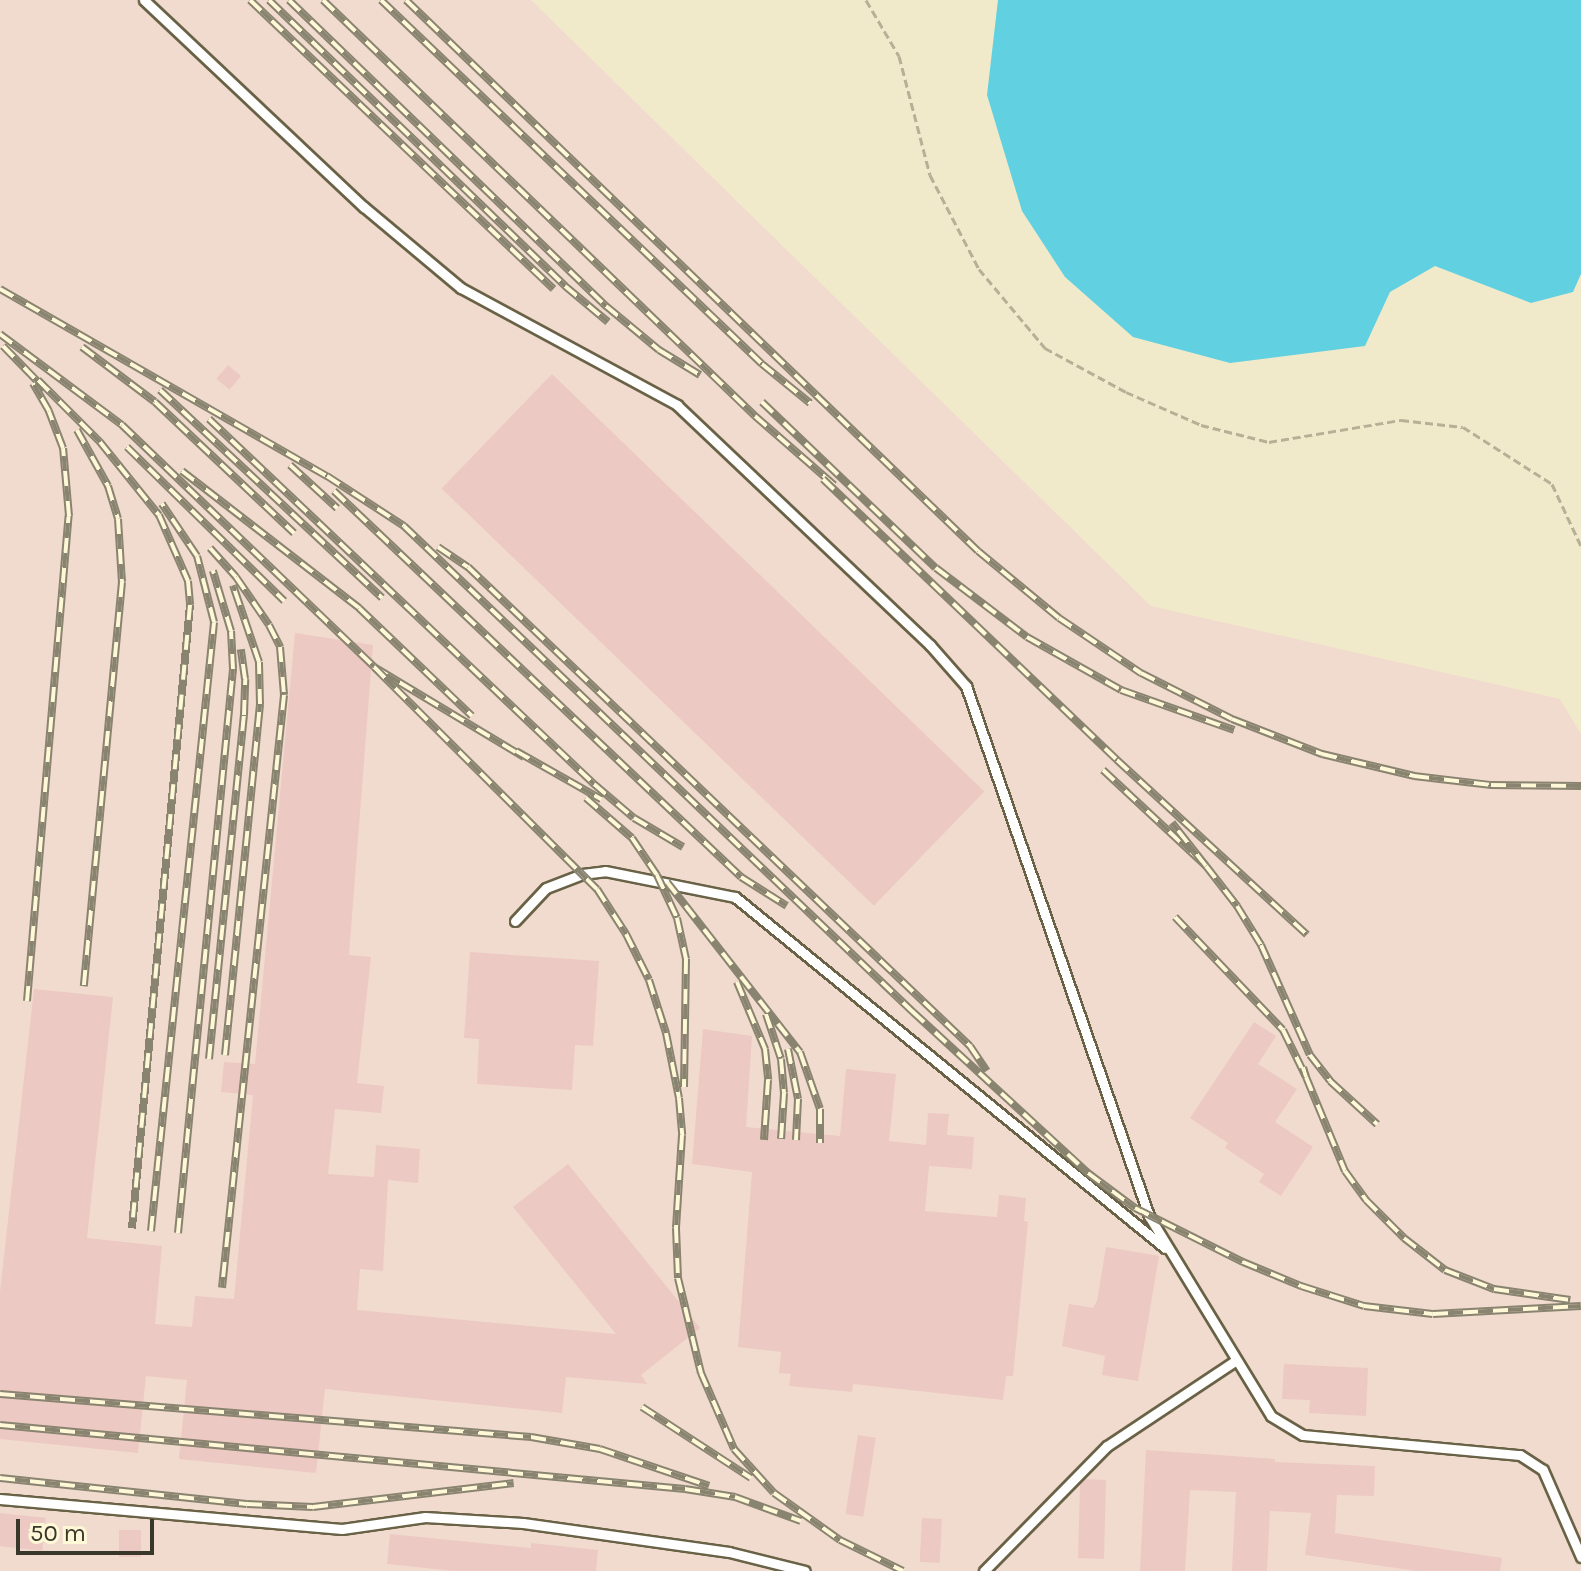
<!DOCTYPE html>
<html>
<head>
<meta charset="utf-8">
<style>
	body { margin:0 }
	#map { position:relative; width:1581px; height:1571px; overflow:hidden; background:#f1eaca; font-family:Karla,sans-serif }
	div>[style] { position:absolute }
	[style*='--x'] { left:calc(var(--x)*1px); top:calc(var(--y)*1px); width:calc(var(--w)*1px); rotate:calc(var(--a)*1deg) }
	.industrial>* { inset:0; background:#f1dbce }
	.water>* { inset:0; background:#61d0e1 }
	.building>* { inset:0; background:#edc9c4; transform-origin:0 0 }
	.path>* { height:3px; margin-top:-1.5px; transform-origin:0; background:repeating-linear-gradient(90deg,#b5b096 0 8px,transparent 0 12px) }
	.roads { filter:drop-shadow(2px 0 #696246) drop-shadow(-2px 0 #696246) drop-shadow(0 2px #696246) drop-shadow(0 -2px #696246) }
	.lane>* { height:9px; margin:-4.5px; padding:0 4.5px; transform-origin:4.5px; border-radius:4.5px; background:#fff }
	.rail>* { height:8px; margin-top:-4px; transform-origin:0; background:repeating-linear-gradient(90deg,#fff8d7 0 15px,#89846f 0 30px); box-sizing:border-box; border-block:2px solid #89846f }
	span { translate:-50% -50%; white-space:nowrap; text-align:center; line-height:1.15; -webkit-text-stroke:8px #fff8d7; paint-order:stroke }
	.scale { position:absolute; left:16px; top:1519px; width:138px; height:36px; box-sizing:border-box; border:4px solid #39372a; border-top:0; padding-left:10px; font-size:24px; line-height:28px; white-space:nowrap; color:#39372a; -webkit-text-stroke:6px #fff8d7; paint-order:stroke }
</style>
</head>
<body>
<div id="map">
	<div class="industrial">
		<i style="clip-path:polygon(0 0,531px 0,1151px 606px,1560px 699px,1581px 734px,1581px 1571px,0 1571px)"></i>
	</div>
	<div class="water">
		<i style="clip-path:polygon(998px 0,1581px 0,1581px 274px,1573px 292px,1531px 303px,1435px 266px,1390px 292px,1365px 346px,1230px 363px,1133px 337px,1065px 277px,1022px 211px,987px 95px)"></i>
	</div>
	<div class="building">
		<i style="left:228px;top:365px;width:17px;height:18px;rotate:40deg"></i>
		<i style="left:552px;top:374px;width:601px;height:159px;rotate:44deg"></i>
		<i style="clip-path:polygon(295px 633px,373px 645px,349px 955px,371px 957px,357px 1083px,384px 1086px,381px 1113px,335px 1109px,328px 1174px,374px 1177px,376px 1145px,420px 1149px,418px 1183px,388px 1180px,383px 1271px,360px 1269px,357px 1310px,616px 1334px,513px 1207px,568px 1164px,700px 1328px,641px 1375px,647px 1384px,566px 1377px,562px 1413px,325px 1389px,316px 1473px,179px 1459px,187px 1380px,146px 1376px,138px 1453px,0 1439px,0 1292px,34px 989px,113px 997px,87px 1238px,162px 1246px,155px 1324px,192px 1327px,195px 1296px,234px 1299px,253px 1095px,221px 1092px,224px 1062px,255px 1064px)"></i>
		<i style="clip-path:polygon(470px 952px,599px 961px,593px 1046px,575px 1045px,572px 1090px,477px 1084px,479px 1039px,464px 1038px)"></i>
		<i style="clip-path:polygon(1254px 1022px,1276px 1036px,1258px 1064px,1297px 1089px,1275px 1122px,1313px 1147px,1281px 1196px,1259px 1182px,1264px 1174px,1225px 1148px,1228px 1143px,1190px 1118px)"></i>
		<i style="clip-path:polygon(703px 1029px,752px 1036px,746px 1127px,840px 1136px,846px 1069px,896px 1074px,889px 1141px,926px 1145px,928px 1113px,949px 1114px,947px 1135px,974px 1137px,972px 1169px,929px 1166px,925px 1211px,997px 1217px,999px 1195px,1026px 1198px,1024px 1221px,1028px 1222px,1013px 1376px,1006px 1376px,1003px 1400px,853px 1384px,852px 1392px,789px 1386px,791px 1374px,779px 1373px,781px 1352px,738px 1347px,752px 1172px,692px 1164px)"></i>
		<i style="clip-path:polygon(1106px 1247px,1159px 1256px,1138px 1381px,1102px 1375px,1105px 1356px,1062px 1346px,1069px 1304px,1093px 1308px,1097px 1301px)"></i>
		<i style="clip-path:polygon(1284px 1364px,1368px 1368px,1366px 1416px,1309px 1413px,1310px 1400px,1282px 1399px)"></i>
		<i style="left:858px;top:1435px;width:18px;height:80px;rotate:9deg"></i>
		<i style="clip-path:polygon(1146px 1450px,1275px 1459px,1275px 1462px,1375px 1466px,1374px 1496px,1337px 1495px,1335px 1533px,1502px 1558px,1500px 1571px,1417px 1571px,1305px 1555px,1311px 1513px,1270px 1511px,1267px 1571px,1232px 1571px,1236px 1492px,1190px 1490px,1185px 1571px,1140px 1571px)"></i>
		<i style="clip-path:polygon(1085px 1479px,1106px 1480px,1104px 1559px,1078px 1558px,1080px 1484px)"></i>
		<i style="left:0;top:1513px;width:46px;height:33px;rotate:6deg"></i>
		<i style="left:922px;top:1518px;width:20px;height:44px;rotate:3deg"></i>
		<i style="left:119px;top:1530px;width:22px;height:27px"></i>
		<i style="clip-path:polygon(390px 1534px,531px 1548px,531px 1543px,598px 1550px,596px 1571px,454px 1571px,387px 1564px)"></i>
	</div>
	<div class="path">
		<i style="--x:866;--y:0;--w:65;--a:59.5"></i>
		<i style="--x:899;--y:56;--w:123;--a:75.4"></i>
		<i style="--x:930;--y:175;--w:106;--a:62.5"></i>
		<i style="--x:979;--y:269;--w:103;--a:50.1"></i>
		<i style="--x:1045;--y:348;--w:92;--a:28.5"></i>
		<i style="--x:1126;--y:392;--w:82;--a:23.7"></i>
		<i style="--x:1201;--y:425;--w:70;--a:14"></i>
		<i style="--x:1269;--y:442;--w:134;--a:-9.5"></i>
		<i style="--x:1401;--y:420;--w:62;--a:6.4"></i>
		<i style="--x:1463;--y:427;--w:106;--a:32.6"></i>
		<i style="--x:1552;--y:484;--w:68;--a:64.9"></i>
	</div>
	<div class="roads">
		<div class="lane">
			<i style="--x:144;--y:0;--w:302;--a:43.3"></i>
			<i style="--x:364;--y:207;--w:126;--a:39.9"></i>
			<i style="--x:461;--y:288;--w:246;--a:28.4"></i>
			<i style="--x:677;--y:405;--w:349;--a:43.5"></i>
			<i style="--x:930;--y:645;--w:55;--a:48.7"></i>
			<i style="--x:966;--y:686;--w:561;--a:70.95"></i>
			<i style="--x:1149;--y:1216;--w:234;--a:58.6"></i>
			<i style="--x:1271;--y:1416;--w:37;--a:31"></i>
			<i style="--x:1303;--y:1435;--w:218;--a:5.3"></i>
			<i style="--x:1520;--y:1455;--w:27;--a:33"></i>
			<i style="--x:1543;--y:1470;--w:95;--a:66.4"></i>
			<i style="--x:515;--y:921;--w:45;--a:-46.8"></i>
			<i style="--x:546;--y:888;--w:39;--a:-21"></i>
			<i style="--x:582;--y:874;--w:23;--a:-7"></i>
			<i style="--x:605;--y:871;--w:133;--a:11.3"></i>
			<i style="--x:735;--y:897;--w:555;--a:39.22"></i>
			<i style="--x:0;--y:1499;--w:343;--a:5"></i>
			<i style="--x:342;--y:1529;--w:84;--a:-8.2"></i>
			<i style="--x:425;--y:1517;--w:98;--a:3.5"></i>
			<i style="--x:523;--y:1523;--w:208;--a:8"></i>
			<i style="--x:729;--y:1552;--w:78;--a:14"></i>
			<i style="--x:984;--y:1571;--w:175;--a:-45.5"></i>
			<i style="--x:1107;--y:1446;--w:154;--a:-33.6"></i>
		</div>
	</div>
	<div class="rail">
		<i style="--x:250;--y:0;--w:419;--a:43.6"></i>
		<i style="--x:269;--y:0;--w:412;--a:44"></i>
		<i style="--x:565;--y:286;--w:56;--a:39.9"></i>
		<i style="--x:289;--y:0;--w:441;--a:44"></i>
		<i style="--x:606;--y:306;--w:69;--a:39.7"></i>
		<i style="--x:659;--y:350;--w:48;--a:31.4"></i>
		<i style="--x:323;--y:0;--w:600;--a:43.92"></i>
		<i style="--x:755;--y:416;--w:105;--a:41.1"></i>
		<i style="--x:381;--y:0;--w:527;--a:43.69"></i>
		<i style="--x:762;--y:364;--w:62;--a:39.1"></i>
		<i style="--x:406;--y:0;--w:794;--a:43.93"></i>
		<i style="--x:978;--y:551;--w:105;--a:39.6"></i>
		<i style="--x:1059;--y:618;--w:99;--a:33.9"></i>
		<i style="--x:1141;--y:673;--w:102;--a:26.8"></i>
		<i style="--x:1232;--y:719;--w:97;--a:21.3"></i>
		<i style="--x:1322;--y:754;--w:95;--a:13.4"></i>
		<i style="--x:1414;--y:776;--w:78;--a:6.7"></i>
		<i style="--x:1491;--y:785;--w:90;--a:0.6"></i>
		<i style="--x:0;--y:289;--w:377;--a:29.8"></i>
		<i style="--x:327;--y:476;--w:92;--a:33"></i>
		<i style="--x:404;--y:526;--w:704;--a:43.68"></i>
		<i style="--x:913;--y:1012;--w:238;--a:42.6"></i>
		<i style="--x:1088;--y:1173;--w:59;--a:36.7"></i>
		<i style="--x:1135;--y:1208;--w:121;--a:26.6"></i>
		<i style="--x:1243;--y:1262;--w:63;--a:22.5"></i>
		<i style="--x:1301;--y:1286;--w:66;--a:17.6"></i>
		<i style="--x:1364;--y:1306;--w:69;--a:6.6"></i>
		<i style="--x:1433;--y:1314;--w:148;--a:-3.1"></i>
		<i style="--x:0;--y:334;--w:152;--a:36.7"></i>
		<i style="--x:122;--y:425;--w:349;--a:43.8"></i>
		<i style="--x:374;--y:667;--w:175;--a:31"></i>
		<i style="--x:3;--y:346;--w:60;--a:45.7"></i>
		<i style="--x:82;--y:347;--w:91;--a:37"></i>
		<i style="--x:155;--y:402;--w:191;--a:43.3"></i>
		<i style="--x:38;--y:380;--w:88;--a:45"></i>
		<i style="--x:100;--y:442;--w:94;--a:51.1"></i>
		<i style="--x:159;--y:515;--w:72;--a:66.3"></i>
		<i style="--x:188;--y:581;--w:24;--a:85"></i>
		<i style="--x:190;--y:605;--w:626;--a:95.32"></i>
		<i style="--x:160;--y:390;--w:304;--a:43.1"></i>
		<i style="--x:762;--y:402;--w:240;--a:43.7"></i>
		<i style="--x:936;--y:568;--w:114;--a:37.2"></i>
		<i style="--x:1027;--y:637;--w:108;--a:29.4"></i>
		<i style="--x:1121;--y:690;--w:120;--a:19.5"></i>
		<i style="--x:209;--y:419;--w:531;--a:43.47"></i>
		<i style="--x:594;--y:784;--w:52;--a:40.4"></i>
		<i style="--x:634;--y:818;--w:57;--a:30.6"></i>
		<i style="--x:77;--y:430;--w:64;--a:61"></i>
		<i style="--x:108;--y:486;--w:34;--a:73"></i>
		<i style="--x:118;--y:519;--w:63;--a:86.4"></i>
		<i style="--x:122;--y:582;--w:406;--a:95.4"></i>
		<i style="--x:127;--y:447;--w:220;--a:44.4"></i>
		<i style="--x:290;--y:465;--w:64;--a:42.5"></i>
		<i style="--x:182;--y:471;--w:224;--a:37.7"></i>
		<i style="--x:359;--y:608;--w:156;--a:43.7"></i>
		<i style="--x:823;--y:479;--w:407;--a:43.7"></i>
		<i style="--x:1117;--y:760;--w:258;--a:42.6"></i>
		<i style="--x:334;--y:491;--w:561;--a:43.48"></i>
		<i style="--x:741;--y:877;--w:54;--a:32.2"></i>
		<i style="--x:438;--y:547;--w:36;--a:34"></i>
		<i style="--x:468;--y:567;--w:694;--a:43.66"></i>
		<i style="--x:970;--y:1046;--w:30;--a:56"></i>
		<i style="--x:210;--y:548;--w:39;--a:48"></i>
		<i style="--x:236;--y:577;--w:58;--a:55.5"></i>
		<i style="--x:269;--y:625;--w:25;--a:63"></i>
		<i style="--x:280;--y:647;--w:48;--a:85.2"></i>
		<i style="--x:284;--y:695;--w:596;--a:95.97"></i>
		<i style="--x:374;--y:667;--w:315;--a:44.9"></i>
		<i style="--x:597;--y:889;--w:54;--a:57.2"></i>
		<i style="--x:626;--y:934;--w:51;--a:63.4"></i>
		<i style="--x:649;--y:980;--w:56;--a:72.2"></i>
		<i style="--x:666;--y:1033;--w:66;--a:78.7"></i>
		<i style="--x:679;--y:1098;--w:37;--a:85"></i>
		<i style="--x:682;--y:1135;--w:93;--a:93.7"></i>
		<i style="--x:676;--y:1228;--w:50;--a:87.7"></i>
		<i style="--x:678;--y:1278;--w:98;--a:76.4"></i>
		<i style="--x:701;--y:1373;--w:83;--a:66.5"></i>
		<i style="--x:734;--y:1449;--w:59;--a:47.7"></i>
		<i style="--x:774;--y:1493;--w:81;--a:35.5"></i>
		<i style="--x:840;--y:1540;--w:70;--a:26.2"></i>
		<i style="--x:516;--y:751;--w:98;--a:29.5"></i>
		<i style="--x:1103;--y:770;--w:141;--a:43"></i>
		<i style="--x:1206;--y:866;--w:55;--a:-128.3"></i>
		<i style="--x:586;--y:798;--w:61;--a:41"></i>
		<i style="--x:632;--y:838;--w:45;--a:56"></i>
		<i style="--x:657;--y:875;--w:47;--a:65.1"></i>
		<i style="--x:677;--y:918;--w:42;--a:77.6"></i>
		<i style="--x:686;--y:959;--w:128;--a:90.9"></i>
		<i style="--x:1206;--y:866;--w:51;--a:52.2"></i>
		<i style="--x:1237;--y:906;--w:46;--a:58.4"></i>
		<i style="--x:1261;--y:945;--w:120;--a:66"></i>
		<i style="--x:1310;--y:1055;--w:33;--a:52"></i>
		<i style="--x:1330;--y:1081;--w:64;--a:42.5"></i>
		<i style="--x:667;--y:882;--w:216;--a:52"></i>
		<i style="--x:800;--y:1052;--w:60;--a:70.7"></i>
		<i style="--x:820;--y:1109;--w:34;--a:90"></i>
		<i style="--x:1175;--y:917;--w:156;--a:46.3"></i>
		<i style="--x:1283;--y:1030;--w:52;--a:63.9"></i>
		<i style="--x:1306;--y:1077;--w:10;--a:-107"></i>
		<i style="--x:737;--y:982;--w:73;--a:67.3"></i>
		<i style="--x:765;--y:1049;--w:31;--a:84"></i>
		<i style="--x:768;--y:1080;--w:60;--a:93.8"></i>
		<i style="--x:27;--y:1001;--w:487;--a:-85.1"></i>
		<i style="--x:69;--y:516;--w:68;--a:-95"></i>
		<i style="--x:63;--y:448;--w:40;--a:-111"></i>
		<i style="--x:49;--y:411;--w:32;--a:-120"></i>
		<i style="--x:766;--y:1014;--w:47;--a:71.6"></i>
		<i style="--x:781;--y:1059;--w:34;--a:85"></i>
		<i style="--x:784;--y:1093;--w:46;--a:93.7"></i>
		<i style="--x:788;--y:1049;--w:51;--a:78.7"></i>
		<i style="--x:798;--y:1099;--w:41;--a:92.8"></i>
		<i style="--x:225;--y:1055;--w:353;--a:-84.3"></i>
		<i style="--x:260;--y:704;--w:42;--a:-91.4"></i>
		<i style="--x:259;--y:662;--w:81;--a:-108.7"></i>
		<i style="--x:209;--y:1059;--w:346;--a:-84.2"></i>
		<i style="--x:244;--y:715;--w:36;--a:-88"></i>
		<i style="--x:245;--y:679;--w:30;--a:-98"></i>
		<i style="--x:1306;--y:1077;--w:102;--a:67.5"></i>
		<i style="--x:1345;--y:1171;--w:36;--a:54"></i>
		<i style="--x:1366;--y:1200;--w:54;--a:45"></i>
		<i style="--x:1404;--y:1238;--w:52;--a:38"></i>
		<i style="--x:1445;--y:1270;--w:53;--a:21.2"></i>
		<i style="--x:1494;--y:1289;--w:77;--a:8.2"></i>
		<i style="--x:151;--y:1231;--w:612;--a:-84.09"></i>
		<i style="--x:214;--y:622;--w:68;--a:-104.4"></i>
		<i style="--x:197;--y:556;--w:63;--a:-123.9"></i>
		<i style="--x:178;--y:1233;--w:567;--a:-84.43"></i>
		<i style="--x:233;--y:669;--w:38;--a:-93"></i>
		<i style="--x:231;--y:631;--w:63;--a:-106.7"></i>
		<i style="--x:0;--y:1394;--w:533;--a:4.63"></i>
		<i style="--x:531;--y:1437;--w:70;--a:9.9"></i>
		<i style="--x:600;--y:1449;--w:115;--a:18.7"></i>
		<i style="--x:642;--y:1407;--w:130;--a:33.1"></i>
		<i style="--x:0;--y:1425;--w:688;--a:5.34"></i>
		<i style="--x:685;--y:1489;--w:51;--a:9.1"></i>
		<i style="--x:735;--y:1497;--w:70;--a:20"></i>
		<i style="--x:0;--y:1478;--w:248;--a:6"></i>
		<i style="--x:247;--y:1504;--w:66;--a:2.6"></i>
		<i style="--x:313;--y:1507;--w:202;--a:-6.8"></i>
	</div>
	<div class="scale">50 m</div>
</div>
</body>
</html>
